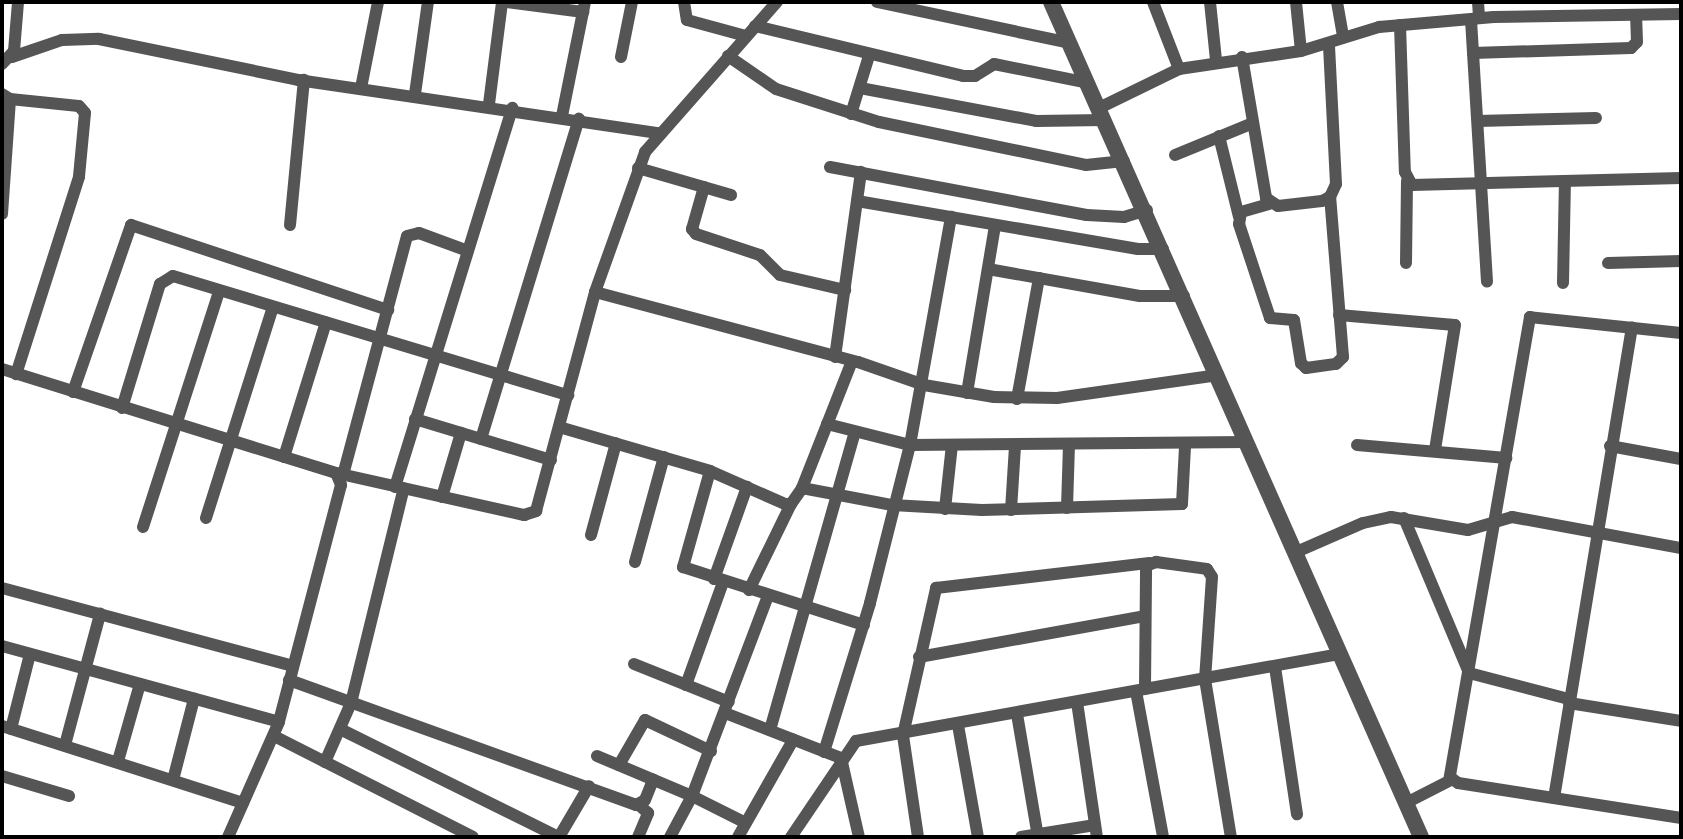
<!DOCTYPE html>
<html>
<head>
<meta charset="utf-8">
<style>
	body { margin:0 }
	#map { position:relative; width:1683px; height:839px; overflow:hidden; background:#fff; font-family:Rubik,sans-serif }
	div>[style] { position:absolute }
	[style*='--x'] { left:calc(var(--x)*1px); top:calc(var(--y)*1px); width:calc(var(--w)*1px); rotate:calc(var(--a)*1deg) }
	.minor>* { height:12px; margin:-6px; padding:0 6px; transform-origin:6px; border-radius:6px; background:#555 }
	.tertiary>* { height:16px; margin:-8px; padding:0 8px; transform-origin:8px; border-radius:8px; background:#555 }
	span { translate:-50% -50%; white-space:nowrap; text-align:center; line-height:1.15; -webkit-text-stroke:6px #fff; paint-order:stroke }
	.frame { position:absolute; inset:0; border:4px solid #000; pointer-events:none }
</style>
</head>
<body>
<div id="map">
	<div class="minor">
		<i style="--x:507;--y:2;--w:77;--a:7.5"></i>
		<i style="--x:684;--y:2;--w:18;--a:81"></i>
		<i style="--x:687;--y:20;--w:61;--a:15.2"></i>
		<i style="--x:877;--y:2;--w:197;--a:12"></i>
		<i style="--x:1153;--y:2;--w:72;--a:68.8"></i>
		<i style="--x:1210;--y:2;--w:58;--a:84.1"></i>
		<i style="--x:1296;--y:2;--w:49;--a:84.2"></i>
		<i style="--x:1337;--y:2;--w:36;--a:80"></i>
		<i style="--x:1478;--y:2;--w:16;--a:86"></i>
		<i style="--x:1471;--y:20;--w:262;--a:86.5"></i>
		<i style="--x:1400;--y:25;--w:147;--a:88.1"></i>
		<i style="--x:1405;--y:172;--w:15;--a:62"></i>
		<i style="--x:1412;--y:185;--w:269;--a:-1.5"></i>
		<i style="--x:755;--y:26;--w:214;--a:13.5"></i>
		<i style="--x:963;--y:76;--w:12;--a:0"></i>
		<i style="--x:975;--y:76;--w:22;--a:-32"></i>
		<i style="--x:994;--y:64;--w:96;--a:11.4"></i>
		<i style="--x:1473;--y:53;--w:158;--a:-1.8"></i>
		<i style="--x:1631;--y:48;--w:8;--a:-45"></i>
		<i style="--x:1637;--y:42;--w:27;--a:-92"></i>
		<i style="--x:728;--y:56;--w:58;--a:34.5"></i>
		<i style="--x:776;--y:89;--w:108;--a:17.8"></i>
		<i style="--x:879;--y:122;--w:211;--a:11.7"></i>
		<i style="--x:1086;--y:165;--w:38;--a:-6"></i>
		<i style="--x:12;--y:57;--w:53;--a:-18.8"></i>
		<i style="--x:62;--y:40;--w:37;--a:-2"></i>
		<i style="--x:99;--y:39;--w:203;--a:11.6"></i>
		<i style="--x:298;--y:80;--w:364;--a:8.4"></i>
		<i style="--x:621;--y:57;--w:56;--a:-78.7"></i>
		<i style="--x:1242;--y:57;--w:143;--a:80.3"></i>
		<i style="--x:1266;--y:198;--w:14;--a:34"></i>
		<i style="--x:1278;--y:206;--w:44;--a:-6.5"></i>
		<i style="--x:1322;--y:201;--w:9;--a:-27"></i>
		<i style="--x:1330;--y:197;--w:14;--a:-65"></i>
		<i style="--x:1336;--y:184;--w:140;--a:-92.9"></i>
		<i style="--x:2;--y:64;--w:18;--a:-47"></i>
		<i style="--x:14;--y:51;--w:49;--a:-85.3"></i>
		<i style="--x:361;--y:88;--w:88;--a:-78.8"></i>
		<i style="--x:860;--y:88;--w:179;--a:10.6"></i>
		<i style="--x:1036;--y:121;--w:69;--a:-0.8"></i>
		<i style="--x:2;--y:94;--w:9;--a:32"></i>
		<i style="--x:10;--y:99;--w:69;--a:5.8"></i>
		<i style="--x:79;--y:106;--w:9;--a:49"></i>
		<i style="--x:85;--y:113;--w:64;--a:95.4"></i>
		<i style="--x:79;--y:177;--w:207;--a:107.7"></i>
		<i style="--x:415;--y:94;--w:93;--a:-82"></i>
		<i style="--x:489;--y:104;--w:103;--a:-82.7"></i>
		<i style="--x:1099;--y:108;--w:89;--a:-26"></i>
		<i style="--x:1179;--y:69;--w:123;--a:-8.4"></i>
		<i style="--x:1301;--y:51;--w:82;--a:-17.1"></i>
		<i style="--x:1379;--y:27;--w:115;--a:-5"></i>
		<i style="--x:1494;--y:17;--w:187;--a:-0.9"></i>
		<i style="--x:851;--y:114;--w:61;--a:-72.8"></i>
		<i style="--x:562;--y:116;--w:116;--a:-78.6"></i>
		<i style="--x:1478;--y:121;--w:118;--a:-1.5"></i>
		<i style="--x:1219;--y:136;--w:83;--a:76.1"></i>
		<i style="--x:1175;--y:155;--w:84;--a:-22.3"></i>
		<i style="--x:830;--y:167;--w:261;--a:10.6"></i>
		<i style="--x:1087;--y:215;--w:37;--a:3"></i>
		<i style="--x:1124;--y:217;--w:24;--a:-17"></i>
		<i style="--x:638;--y:168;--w:97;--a:16.2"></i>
		<i style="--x:704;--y:187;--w:44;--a:105.9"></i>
		<i style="--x:692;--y:229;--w:6;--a:51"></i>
		<i style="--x:696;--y:234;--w:67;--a:18.2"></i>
		<i style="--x:760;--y:255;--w:28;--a:45"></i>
		<i style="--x:780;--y:275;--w:67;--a:13"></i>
		<i style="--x:857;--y:201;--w:285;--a:9.7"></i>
		<i style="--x:1138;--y:249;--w:25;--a:0"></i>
		<i style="--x:1269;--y:204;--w:29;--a:164"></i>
		<i style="--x:1241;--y:212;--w:12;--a:99"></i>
		<i style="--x:1239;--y:224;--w:99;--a:71.7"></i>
		<i style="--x:1270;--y:318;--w:24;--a:5"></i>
		<i style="--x:1294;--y:320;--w:44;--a:80.8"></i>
		<i style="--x:1301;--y:363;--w:7;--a:45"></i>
		<i style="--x:1306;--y:368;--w:30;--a:-8"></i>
		<i style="--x:1336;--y:364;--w:10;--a:-45"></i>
		<i style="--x:1343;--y:357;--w:161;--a:-94.6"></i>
		<i style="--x:2;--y:214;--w:115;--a:-86"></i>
		<i style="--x:290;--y:225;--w:146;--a:-84.5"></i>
		<i style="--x:1406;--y:263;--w:82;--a:-89.3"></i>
		<i style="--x:1608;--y:263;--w:73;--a:-1.6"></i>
		<i style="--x:988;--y:269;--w:154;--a:10.1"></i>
		<i style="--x:1140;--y:296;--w:44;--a:0"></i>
		<i style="--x:1563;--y:283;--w:102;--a:-88.9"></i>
		<i style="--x:595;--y:292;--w:272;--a:14.9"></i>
		<i style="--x:858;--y:362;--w:70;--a:19.2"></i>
		<i style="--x:924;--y:385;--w:71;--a:9.7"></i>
		<i style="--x:994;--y:397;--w:63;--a:0.9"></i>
		<i style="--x:1057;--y:398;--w:163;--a:-8.1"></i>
		<i style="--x:1339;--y:315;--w:116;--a:4.9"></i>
		<i style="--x:1455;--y:325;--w:127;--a:99.1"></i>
		<i style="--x:1681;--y:333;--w:152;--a:-174"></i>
		<i style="--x:1530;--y:317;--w:467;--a:99.9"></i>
		<i style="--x:1450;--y:777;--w:10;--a:37"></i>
		<i style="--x:1458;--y:783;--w:226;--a:8.9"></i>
		<i style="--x:835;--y:357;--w:187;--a:-82"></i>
		<i style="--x:2;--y:369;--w:350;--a:17.3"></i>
		<i style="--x:336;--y:473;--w:13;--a:67"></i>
		<i style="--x:341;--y:485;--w:245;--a:104.7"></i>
		<i style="--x:279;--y:722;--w:126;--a:113.9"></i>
		<i style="--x:73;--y:392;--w:177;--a:-70.8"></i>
		<i style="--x:131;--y:225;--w:271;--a:18.3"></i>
		<i style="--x:967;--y:393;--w:170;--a:-80.5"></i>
		<i style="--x:1017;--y:399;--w:123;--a:-79.7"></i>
		<i style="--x:122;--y:408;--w:130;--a:-73"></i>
		<i style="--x:160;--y:284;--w:15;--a:-32"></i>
		<i style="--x:173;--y:276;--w:413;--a:16.8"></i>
		<i style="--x:415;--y:419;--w:142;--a:16.8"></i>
		<i style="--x:827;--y:424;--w:86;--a:14.2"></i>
		<i style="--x:910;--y:445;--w:337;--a:-0.5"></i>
		<i style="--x:559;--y:427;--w:157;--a:16.2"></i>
		<i style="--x:710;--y:471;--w:82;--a:23.7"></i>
		<i style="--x:785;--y:504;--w:6;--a:0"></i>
		<i style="--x:791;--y:504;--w:19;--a:-55"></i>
		<i style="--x:802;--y:488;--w:92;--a:10.7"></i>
		<i style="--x:892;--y:505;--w:90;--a:3.2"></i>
		<i style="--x:982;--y:510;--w:200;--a:-1.7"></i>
		<i style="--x:1182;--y:504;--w:58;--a:-87"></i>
		<i style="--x:481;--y:439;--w:335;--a:-73"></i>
		<i style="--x:1357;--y:445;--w:150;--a:5"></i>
		<i style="--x:1610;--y:446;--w:72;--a:10.4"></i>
		<i style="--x:284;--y:457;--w:141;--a:-72.7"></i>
		<i style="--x:710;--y:471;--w:100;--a:105.7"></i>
		<i style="--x:683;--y:567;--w:190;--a:17.8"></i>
		<i style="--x:336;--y:473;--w:193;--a:12.6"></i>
		<i style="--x:524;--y:515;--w:13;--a:-18"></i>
		<i style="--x:536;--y:511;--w:227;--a:-74.9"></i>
		<i style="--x:595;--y:292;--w:149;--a:-70.3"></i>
		<i style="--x:645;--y:152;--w:200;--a:-48.7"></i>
		<i style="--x:343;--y:475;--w:247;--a:-75"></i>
		<i style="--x:407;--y:236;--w:12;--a:-14"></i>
		<i style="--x:419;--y:233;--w:52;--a:20.2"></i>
		<i style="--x:395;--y:487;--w:397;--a:-72.8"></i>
		<i style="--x:802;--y:488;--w:136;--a:-68.5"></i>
		<i style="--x:442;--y:497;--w:67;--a:-73.5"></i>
		<i style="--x:1067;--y:508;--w:62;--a:-88.2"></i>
		<i style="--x:945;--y:509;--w:64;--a:-83.8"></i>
		<i style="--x:1011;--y:510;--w:64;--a:-86.4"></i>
		<i style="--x:206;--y:518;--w:221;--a:-72.4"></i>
		<i style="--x:1404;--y:518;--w:168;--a:67.2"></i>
		<i style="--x:1469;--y:673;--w:103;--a:14.6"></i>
		<i style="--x:143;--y:527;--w:248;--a:-72.1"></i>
		<i style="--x:591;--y:535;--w:95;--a:-74.8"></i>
		<i style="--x:1294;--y:553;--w:75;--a:-23.5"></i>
		<i style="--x:1363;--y:523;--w:29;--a:-12"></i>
		<i style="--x:1391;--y:517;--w:78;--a:9.6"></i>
		<i style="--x:1468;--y:530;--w:46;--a:-16.5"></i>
		<i style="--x:1512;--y:517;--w:172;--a:10.4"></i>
		<i style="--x:635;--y:562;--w:109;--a:-74.6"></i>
		<i style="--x:714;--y:579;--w:98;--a:-70.3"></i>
		<i style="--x:2;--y:588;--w:301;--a:15"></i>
		<i style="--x:749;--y:590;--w:96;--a:-64"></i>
		<i style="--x:2;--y:646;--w:287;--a:15.3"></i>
		<i style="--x:919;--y:657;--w:229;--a:-10.3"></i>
		<i style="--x:634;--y:664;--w:102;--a:21.8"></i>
		<i style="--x:1275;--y:667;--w:149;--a:81.5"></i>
		<i style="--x:289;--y:680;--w:369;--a:19.8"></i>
		<i style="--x:636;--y:805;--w:10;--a:-29"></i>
		<i style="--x:645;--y:800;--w:22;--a:-68"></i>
		<i style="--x:686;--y:685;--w:109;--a:-70.2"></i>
		<i style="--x:1145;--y:689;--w:123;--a:-89.5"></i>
		<i style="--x:1146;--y:566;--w:11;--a:-22"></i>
		<i style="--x:1156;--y:562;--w:51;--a:7.8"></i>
		<i style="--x:1207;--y:569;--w:9;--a:58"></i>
		<i style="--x:1212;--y:577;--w:102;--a:93.9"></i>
		<i style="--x:1205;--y:679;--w:160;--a:80.7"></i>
		<i style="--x:1136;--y:691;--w:148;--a:79.5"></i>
		<i style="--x:1077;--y:702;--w:136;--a:81.6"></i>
		<i style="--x:1569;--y:703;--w:113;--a:9.1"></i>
		<i style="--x:725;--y:713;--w:124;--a:21.2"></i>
		<i style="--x:841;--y:758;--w:81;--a:77.2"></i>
		<i style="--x:1017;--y:714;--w:125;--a:80.3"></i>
		<i style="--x:958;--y:725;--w:114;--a:79.9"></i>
		<i style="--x:2;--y:726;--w:253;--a:17.7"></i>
		<i style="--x:11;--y:729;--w:77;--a:-75.8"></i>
		<i style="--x:340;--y:729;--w:244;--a:26.3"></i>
		<i style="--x:770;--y:730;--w:307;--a:-74.1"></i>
		<i style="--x:274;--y:736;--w:223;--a:26.9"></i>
		<i style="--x:65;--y:745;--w:136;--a:-75"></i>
		<i style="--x:824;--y:752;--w:156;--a:-72.8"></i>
		<i style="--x:870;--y:603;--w:163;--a:-75.8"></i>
		<i style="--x:910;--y:445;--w:232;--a:-79.8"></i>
		<i style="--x:597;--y:756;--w:103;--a:22.8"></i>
		<i style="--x:692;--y:796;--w:214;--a:-69.2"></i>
		<i style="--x:118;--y:761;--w:80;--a:-74.1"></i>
		<i style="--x:325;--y:762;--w:64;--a:-66.2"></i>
		<i style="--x:351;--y:703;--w:221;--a:-76.2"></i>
		<i style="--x:619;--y:765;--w:52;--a:-60"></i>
		<i style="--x:645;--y:720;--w:73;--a:25.2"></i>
		<i style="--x:2;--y:776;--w:70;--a:16.6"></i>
		<i style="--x:173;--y:780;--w:84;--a:-75.5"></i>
		<i style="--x:1554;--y:798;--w:477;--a:-80.6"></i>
		<i style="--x:1406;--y:803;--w:51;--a:-27.1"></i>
		<i style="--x:559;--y:837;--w:59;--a:-59.5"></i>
		<i style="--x:638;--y:837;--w:26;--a:-67"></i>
		<i style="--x:648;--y:813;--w:12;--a:-138"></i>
		<i style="--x:670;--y:837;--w:47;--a:-61.8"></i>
		<i style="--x:692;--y:796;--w:60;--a:26.6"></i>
		<i style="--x:738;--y:837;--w:112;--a:-60.4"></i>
		<i style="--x:791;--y:837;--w:116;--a:-55.9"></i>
		<i style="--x:856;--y:741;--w:492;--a:-10.2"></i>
		<i style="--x:918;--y:837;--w:103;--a:-98.4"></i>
		<i style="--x:903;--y:735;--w:151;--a:-77.3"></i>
		<i style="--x:936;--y:588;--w:215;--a:-6.7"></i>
		<i style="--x:1021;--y:837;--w:75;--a:-9.2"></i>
	</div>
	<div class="tertiary">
		<i style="--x:1051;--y:2;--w:913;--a:66.1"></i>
	</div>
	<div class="frame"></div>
</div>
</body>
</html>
